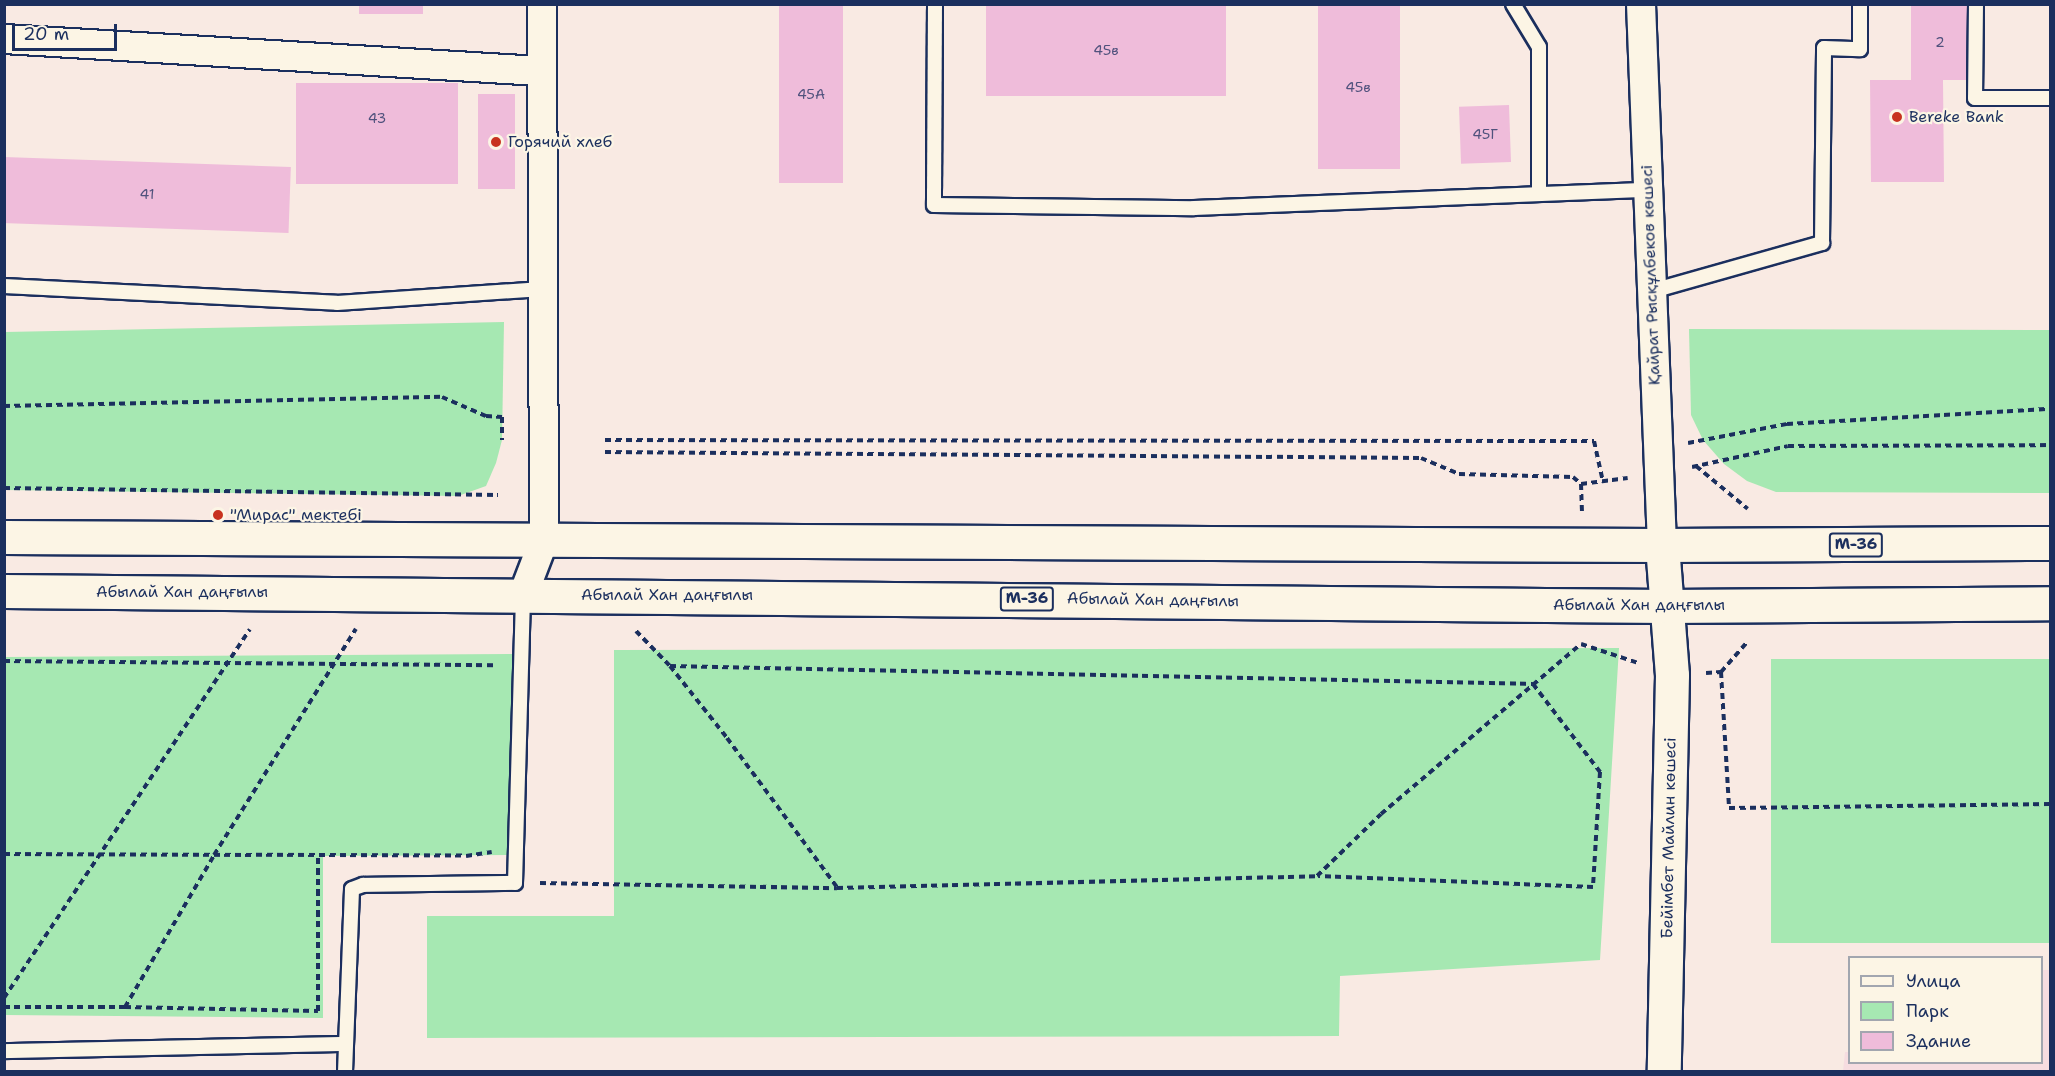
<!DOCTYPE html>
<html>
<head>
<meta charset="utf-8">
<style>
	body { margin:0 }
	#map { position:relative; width:2055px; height:1076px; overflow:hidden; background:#f9eae3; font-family:"Shantell Sans",sans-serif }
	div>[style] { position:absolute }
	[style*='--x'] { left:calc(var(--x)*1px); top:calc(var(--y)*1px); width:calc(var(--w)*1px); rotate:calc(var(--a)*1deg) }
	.built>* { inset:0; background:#f6dce0 }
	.green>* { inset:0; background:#a6e8b2; transform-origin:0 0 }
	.building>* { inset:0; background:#efbcda; transform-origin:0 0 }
	.path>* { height:4px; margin-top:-2px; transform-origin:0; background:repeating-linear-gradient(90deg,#1b2f5e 0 6px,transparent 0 10.5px) }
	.roads { filter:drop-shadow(2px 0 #1b2f5e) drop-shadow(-2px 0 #1b2f5e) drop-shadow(0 2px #1b2f5e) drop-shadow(0 -2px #1b2f5e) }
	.service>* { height:14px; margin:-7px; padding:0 7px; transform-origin:7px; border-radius:7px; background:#fcf5e5 }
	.minor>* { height:28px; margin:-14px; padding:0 14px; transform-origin:14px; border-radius:14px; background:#fcf5e5 }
	.tertiary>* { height:33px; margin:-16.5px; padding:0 16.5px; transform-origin:16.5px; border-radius:16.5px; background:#fcf5e5 }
	.primary>* { height:33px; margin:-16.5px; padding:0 16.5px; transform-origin:16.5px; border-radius:16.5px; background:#fcf5e5 }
	.dots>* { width:16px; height:16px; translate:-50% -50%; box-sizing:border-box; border:3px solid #fcf5e5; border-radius:50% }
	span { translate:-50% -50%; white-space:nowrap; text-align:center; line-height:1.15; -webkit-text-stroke:4.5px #fcf5e5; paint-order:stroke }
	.number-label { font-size:14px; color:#50527d }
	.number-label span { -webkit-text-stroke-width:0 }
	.shield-label span { padding:2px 4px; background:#fcf5e5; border:2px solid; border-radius:4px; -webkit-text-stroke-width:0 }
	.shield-label { font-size:15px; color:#1b2f5e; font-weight:700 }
	.poi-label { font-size:16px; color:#1b2f5e }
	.left { translate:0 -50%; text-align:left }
	.street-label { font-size:16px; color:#1b2f5e }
	.frame { position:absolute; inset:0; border:6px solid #1b2f5e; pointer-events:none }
	.legend { position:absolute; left:1848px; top:956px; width:195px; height:108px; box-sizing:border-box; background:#fcf5e5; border:2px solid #a2a6af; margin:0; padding:8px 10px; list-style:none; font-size:18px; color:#1b2f5e }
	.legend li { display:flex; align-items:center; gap:12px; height:30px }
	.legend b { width:30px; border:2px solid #a2a6af }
	.scale { position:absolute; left:12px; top:24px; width:105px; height:27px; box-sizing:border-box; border:3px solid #1b2f5e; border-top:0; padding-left:8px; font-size:18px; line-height:21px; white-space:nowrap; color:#1b2f5e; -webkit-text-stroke:4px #fcf5e5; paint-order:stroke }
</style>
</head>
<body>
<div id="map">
	<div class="built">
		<i style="clip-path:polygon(2042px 970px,2050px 970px,2050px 1071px,1843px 1071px,1845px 1052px,1849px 1052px,1850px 1062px,2042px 1062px)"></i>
	</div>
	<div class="green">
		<i style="clip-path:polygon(504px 322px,502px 440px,496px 463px,486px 486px,458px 496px,5px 490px,5px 332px)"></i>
		<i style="clip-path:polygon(1689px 329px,2050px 330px,2050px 493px,1776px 492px,1747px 481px,1724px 464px,1703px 440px,1691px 415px)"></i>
		<i style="clip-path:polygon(1619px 648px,1600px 960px,1340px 976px,1339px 1036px,427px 1038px,427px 916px,614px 916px,614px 650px)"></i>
		<i style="clip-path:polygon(521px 654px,521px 855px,323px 856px,323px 1018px,5px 1015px,5px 657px)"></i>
		<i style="left:2050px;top:659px;width:284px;height:279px;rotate:90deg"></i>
	</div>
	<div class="building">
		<i style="left:359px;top:4px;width:64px;height:10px"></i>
		<i style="left:779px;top:4px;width:64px;height:179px"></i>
		<i style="left:986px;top:4px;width:240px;height:92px"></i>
		<i style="left:1318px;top:4px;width:82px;height:165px"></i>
		<i style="clip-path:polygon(1911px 4px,1969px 4px,1969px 80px,1943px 80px,1944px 182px,1871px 182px,1870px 80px,1911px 80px)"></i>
		<i style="left:296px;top:83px;width:162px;height:101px"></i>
		<i style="left:478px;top:94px;width:37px;height:95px"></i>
		<i style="left:1509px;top:105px;width:57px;height:50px;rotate:88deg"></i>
		<i style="left:4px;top:157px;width:287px;height:66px;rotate:2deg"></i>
	</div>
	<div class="path">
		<i style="--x:4;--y:406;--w:438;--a:-1.2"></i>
		<i style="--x:442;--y:397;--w:48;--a:23.4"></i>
		<i style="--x:486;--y:416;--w:16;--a:4"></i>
		<i style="--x:502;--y:417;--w:23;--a:90"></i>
		<i style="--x:605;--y:440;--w:989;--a:0.06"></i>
		<i style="--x:1594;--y:441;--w:42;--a:77.6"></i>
		<i style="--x:1688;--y:443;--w:101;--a:-10.9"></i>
		<i style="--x:1787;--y:424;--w:263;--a:-3.3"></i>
		<i style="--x:605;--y:452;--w:816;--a:0.42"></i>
		<i style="--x:1421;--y:458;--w:41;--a:22.8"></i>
		<i style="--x:1459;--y:474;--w:114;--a:1.5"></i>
		<i style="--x:1573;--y:477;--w:11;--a:41"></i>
		<i style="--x:1581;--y:484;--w:28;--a:88"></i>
		<i style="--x:1696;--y:466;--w:67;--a:39.6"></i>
		<i style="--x:1692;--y:467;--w:98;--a:-12.3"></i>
		<i style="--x:1788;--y:446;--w:262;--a:-0.2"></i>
		<i style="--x:1581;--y:484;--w:47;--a:-7.3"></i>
		<i style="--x:4;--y:488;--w:494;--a:0.8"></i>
		<i style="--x:636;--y:631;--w:49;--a:45.8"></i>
		<i style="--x:670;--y:666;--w:92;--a:51.6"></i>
		<i style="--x:727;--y:738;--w:185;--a:53.6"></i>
		<i style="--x:4;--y:661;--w:492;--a:0.5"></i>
		<i style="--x:670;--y:666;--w:863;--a:1.19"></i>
		<i style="--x:1533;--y:684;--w:111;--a:52.7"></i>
		<i style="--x:1600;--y:772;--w:115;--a:93.5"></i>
		<i style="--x:1593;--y:887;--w:275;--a:-177.7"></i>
		<i style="--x:1721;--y:672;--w:41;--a:-48.9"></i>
		<i style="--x:1706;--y:673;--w:15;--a:-4"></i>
		<i style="--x:1721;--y:672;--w:136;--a:86.6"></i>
		<i style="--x:1729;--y:808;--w:321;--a:-0.7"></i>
		<i style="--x:4;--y:854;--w:462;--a:0.2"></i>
		<i style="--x:466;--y:856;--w:26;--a:-9"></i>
		<i style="--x:540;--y:883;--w:297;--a:1"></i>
		<i style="--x:837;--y:888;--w:480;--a:-1.4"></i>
		<i style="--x:1317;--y:876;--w:89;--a:-44.1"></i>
		<i style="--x:1381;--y:814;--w:262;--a:-40.4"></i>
		<i style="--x:1581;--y:644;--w:60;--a:18.4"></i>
		<i style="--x:4;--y:998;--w:443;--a:-56.3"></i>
		<i style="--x:4;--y:1007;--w:121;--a:0"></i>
		<i style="--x:125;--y:1007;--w:176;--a:-59.6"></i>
		<i style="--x:214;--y:855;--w:267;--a:-57.9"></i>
		<i style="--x:125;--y:1007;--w:193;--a:1.2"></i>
		<i style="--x:318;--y:1011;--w:156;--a:-90"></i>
	</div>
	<div class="roads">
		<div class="service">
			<i style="--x:935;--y:4;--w:201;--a:90.3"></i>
			<i style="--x:934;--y:205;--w:260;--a:0.7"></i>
			<i style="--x:1194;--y:208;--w:454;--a:-2.3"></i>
			<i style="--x:1513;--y:4;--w:50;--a:58.8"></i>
			<i style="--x:1539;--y:47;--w:147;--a:90"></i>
			<i style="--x:1976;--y:4;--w:94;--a:90.6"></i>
			<i style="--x:1975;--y:98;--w:75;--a:0"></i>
			<i style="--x:4;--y:286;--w:333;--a:2.9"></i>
			<i style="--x:337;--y:303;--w:206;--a:-3.9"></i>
			<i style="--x:1652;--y:291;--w:177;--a:-15.8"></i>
			<i style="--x:1822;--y:243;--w:195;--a:-89.4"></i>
			<i style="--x:1824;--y:48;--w:36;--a:2"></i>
			<i style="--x:1860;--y:49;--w:45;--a:-90"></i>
			<i style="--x:6;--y:1051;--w:339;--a:-1.2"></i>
			<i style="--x:345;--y:1072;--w:183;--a:-87.8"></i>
			<i style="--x:352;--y:889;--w:12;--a:-20"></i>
			<i style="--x:363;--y:885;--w:152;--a:-0.8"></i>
			<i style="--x:515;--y:883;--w:288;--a:-88.4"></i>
		</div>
		<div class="minor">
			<i style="--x:1641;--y:4;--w:541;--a:87.78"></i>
			<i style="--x:4;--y:39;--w:537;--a:3.42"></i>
			<i style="--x:523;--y:595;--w:59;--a:-69.1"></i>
			<i style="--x:544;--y:540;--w:536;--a:-90.21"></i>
		</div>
		<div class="tertiary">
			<i style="--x:1662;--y:545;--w:130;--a:85.6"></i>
			<i style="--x:1672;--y:675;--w:397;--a:91.2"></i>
		</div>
		<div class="primary">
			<i style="--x:4;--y:537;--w:1658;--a:0.28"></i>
			<i style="--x:1662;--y:545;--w:388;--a:-0.3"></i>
			<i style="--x:4;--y:591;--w:1662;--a:0.52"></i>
			<i style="--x:1666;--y:606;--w:384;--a:-0.4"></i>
		</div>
	</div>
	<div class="dots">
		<i style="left:1897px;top:117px;background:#c8321e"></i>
		<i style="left:496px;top:142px;background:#c8321e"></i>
		<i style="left:218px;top:515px;background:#c8321e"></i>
	</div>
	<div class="number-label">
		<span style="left:1940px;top:42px">2</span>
		<span style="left:1106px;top:50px">45в</span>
		<span style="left:1358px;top:87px">45в</span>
		<span style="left:811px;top:94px">45А</span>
		<span style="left:377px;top:118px">43</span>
		<span style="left:1485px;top:134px">45Г</span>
		<span style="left:147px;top:194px">41</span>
	</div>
	<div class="shield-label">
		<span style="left:1856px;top:545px">M-36</span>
		<span style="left:1027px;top:599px">M-36</span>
	</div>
	<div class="poi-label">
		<span class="left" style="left:1909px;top:117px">Bereke Bank</span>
		<span class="left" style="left:508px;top:142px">Горячий хлеб</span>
		<span class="left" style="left:230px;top:515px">"Мирас" мектебі</span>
	</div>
	<div class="street-label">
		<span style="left:1651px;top:275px;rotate:-92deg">Қайрат Рысқұлбеков көшесі</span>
		<span style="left:182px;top:592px">Абылай Хан даңғылы</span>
		<span style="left:667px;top:595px">Абылай Хан даңғылы</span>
		<span style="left:1153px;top:600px;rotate:1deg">Абылай Хан даңғылы</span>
		<span style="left:1639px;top:605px">Абылай Хан даңғылы</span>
		<span style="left:1669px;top:838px;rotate:-89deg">Бейімбет Майлин көшесі</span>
	</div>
	<div class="frame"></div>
	<ul class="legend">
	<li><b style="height:8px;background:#fcf5e5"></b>Улица</li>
	<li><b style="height:16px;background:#a6e8b2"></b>Парк</li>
	<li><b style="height:16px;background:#efbcda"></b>Здание</li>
	</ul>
	<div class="scale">20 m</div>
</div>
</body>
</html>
